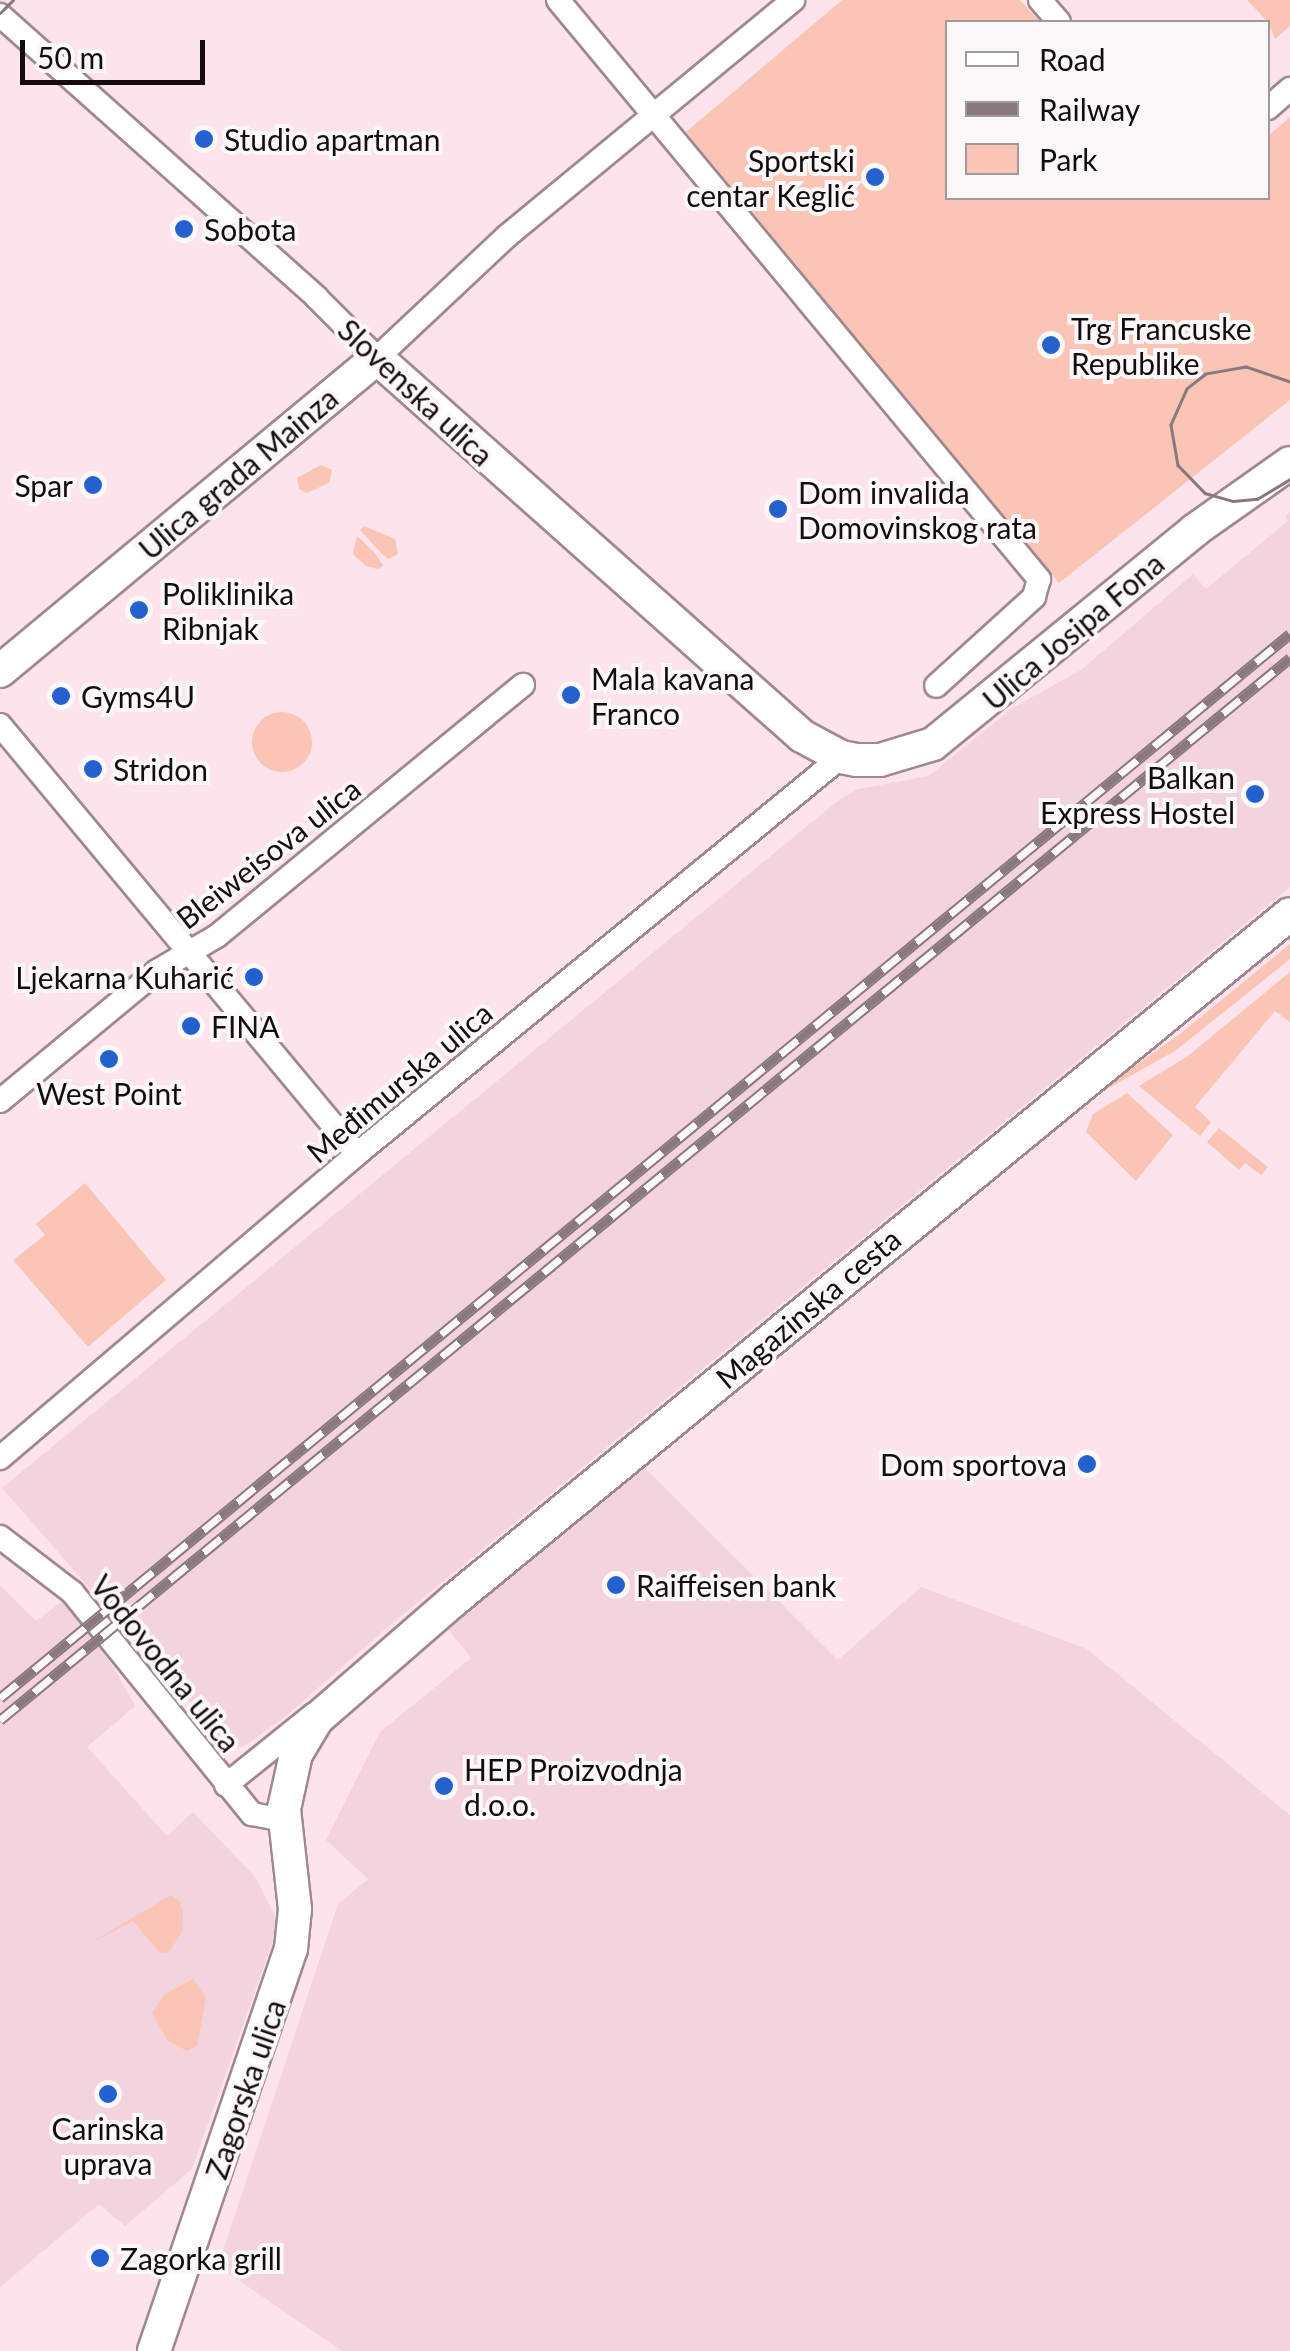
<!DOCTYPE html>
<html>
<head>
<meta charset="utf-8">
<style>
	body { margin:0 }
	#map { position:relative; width:1290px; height:2351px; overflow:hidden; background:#fde3eb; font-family:Lato,sans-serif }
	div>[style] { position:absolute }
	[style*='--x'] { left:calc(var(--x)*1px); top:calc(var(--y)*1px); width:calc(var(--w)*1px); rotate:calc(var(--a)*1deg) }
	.built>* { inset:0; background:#f3d3dd }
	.green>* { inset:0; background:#fbc5b6 }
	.round { border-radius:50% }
	.roads { filter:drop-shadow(2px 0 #9f888f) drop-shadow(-2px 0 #9f888f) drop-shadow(0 2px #9f888f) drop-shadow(0 -2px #9f888f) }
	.street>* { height:22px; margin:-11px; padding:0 11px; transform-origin:11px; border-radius:11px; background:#fff }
	.secondary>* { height:32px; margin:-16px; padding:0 16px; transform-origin:16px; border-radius:16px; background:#fff }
	.tram>* { height:2.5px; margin:-1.25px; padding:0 1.25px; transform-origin:1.25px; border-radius:1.25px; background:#89787d }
	.rail>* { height:11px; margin-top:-5.5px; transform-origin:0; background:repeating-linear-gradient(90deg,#fcf7f8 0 22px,#89787d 0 44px); box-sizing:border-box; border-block:2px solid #89787d }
	.dots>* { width:28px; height:28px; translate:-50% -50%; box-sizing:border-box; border:5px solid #fcf7f8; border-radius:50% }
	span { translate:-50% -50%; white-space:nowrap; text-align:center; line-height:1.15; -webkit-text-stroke:8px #fcf7f8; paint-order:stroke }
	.poi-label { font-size:30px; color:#140c0e }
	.left { translate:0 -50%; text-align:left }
	.right { translate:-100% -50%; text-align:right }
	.street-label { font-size:30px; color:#140c0e }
	.legend { position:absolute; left:945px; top:20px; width:325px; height:180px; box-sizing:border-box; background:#fcf7f8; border:2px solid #9f999a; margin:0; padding:12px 18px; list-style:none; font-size:30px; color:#140c0e }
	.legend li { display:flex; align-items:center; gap:20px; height:50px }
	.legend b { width:50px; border:2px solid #9f999a }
	.scale { position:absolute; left:20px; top:40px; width:185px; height:45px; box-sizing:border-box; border:5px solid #140c0e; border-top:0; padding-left:12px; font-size:30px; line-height:35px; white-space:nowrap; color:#140c0e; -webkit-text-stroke:8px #fcf7f8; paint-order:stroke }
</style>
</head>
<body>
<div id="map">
	<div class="built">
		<i style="clip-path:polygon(1290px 512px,1290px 887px,390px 1625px,286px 1716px,243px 1747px,226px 1744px,2px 1488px,840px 799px,858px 789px,929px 776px,1011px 709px,1081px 670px,1193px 574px,1206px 589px,1288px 521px,1285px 516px)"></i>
		<i style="clip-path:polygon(639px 1462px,838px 1660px,921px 1587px,1087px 1649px,1290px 1815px,1290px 2351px,342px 2351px,218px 2266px,338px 1904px,368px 1879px,326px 1840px,380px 1732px,471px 1658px,445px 1625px)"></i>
		<i style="clip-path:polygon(0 1585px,36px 1621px,63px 1601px,114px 1668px,135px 1706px,87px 1747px,167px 1836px,193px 1812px,256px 1878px,279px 1924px,192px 2169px,125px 2226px,99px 2204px,0 2287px)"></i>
	</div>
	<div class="green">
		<i style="clip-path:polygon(842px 0,1020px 0,1040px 22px,948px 22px,948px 198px,1268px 198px,1268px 136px,1290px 117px,1290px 400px,1059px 583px,686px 132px)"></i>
		<i style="clip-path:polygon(1247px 0,1290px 0,1290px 26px,1275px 39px,1268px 22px)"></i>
		<i style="clip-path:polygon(321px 465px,332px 470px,329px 483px,307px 493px,299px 489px,297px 478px)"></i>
		<i style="clip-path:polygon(364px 526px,395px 539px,398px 554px,388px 559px,382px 554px,360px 530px)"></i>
		<i style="clip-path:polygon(357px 536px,375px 553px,383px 565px,379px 569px,366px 566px,353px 554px)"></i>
		<i class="round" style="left:252px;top:712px;width:60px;height:60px"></i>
		<i style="clip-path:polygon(1290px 944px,1290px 959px,1175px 1051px,1084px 1102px,1180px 1034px)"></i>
		<i style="clip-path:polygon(1290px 972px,1290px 1022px,1275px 1011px,1195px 1107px,1211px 1122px,1200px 1136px,1139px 1086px,1188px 1056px)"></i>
		<i style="clip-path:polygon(1127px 1093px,1173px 1135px,1136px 1181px,1086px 1132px,1093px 1114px)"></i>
		<i style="clip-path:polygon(1219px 1128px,1268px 1167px,1261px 1175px,1245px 1163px,1239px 1170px,1207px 1142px)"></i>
		<i style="clip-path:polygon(85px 1183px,166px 1280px,88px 1347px,13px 1260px,45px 1235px,36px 1224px)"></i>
		<i style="clip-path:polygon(171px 1895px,180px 1901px,183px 1915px,182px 1933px,168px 1953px,159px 1952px,133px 1921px,87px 1945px)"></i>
		<i style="clip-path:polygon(193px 1979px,206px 1998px,197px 2046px,187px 2051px,167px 2040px,152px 2013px,165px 1994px)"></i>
	</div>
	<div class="roads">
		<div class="street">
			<i style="--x:558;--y:0;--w:753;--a:50.28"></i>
			<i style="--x:1039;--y:579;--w:19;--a:106"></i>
			<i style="--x:1034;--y:597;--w:132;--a:137.8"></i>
			<i style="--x:1040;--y:0;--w:29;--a:49"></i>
			<i style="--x:0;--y:15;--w:424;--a:41.7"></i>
			<i style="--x:316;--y:297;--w:86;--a:45"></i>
			<i style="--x:377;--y:358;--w:178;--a:-43.2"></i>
			<i style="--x:507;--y:236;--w:371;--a:-39.5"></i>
			<i style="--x:1268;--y:108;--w:29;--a:-41"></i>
			<i style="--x:0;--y:725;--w:558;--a:50.23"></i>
			<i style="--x:0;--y:1101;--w:204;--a:-39.6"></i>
			<i style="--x:157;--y:971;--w:69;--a:-30.3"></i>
			<i style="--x:217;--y:936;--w:396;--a:-39.4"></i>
			<i style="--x:0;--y:1458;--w:469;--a:-40.4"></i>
			<i style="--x:357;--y:1154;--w:626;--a:-39.36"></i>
			<i style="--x:0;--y:1537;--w:91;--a:37.4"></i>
			<i style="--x:72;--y:1592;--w:286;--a:51"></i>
			<i style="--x:252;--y:1814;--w:33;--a:11"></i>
			<i style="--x:226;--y:1785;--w:112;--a:-38.8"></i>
		</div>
		<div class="secondary">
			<i style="--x:0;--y:671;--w:490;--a:-39.7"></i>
			<i style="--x:377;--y:358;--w:569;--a:41.65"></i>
			<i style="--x:802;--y:736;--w:44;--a:28.3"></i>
			<i style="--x:841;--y:757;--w:16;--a:11"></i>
			<i style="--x:857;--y:760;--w:23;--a:0"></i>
			<i style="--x:880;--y:760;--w:55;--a:-16.8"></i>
			<i style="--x:933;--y:744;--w:338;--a:-39.2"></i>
			<i style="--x:1195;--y:530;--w:116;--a:-35.2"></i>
			<i style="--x:154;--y:2351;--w:425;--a:-71.2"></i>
			<i style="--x:291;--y:1949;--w:40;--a:-84.3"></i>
			<i style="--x:295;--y:1909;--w:101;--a:-96.3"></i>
			<i style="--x:284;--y:1809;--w:56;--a:-77.7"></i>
			<i style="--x:296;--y:1754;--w:41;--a:-59"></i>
			<i style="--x:317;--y:1719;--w:181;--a:-41"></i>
			<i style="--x:454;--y:1600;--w:1081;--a:-39.37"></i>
		</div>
	</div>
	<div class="tram">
		<i style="--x:0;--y:13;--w:18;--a:-45"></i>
		<i style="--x:1290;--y:382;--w:46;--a:-161.2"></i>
		<i style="--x:1246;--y:367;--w:41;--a:170.1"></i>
		<i style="--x:1206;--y:374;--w:24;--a:142"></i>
		<i style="--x:1187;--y:389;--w:39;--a:114"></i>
		<i style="--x:1171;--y:425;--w:41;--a:80.1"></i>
		<i style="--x:1178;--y:465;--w:39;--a:46"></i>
		<i style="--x:1205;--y:493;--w:29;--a:16"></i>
		<i style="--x:1233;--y:501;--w:24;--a:-5"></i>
		<i style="--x:1257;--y:499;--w:39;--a:-31"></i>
	</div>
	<div class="rail">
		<i style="--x:0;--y:1698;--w:1672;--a:-39.52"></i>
		<i style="--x:0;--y:1720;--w:1671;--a:-39.46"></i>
	</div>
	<div class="dots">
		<i style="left:204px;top:139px;background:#2561ce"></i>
		<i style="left:875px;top:177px;background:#2561ce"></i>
		<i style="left:184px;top:229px;background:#2561ce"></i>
		<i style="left:1051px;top:345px;background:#2561ce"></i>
		<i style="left:93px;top:485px;background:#2561ce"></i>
		<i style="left:778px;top:509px;background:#2561ce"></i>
		<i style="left:139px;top:610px;background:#2561ce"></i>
		<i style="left:571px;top:695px;background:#2561ce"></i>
		<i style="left:61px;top:696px;background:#2561ce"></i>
		<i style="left:93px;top:769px;background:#2561ce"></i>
		<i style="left:1255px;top:794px;background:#2561ce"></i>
		<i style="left:254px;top:977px;background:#2561ce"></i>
		<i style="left:191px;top:1026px;background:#2561ce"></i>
		<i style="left:109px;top:1059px;background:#2561ce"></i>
		<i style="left:1087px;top:1464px;background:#2561ce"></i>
		<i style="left:616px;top:1585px;background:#2561ce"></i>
		<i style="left:444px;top:1786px;background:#2561ce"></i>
		<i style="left:108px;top:2094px;background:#2561ce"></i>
		<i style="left:100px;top:2258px;background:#2561ce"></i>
	</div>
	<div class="poi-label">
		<span class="left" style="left:224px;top:139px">Studio apartman</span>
		<span class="right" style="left:855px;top:177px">Sportski<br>centar Keglić</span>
		<span class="left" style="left:204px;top:229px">Sobota</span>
		<span class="left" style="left:1071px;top:345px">Trg Francuske<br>Republike</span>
		<span class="right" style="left:73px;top:485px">Spar</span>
		<span class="left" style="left:798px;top:509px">Dom invalida<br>Domovinskog rata</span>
		<span class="left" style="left:162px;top:610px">Poliklinika<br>Ribnjak</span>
		<span class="left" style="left:591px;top:695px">Mala kavana<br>Franco</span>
		<span class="left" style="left:81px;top:696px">Gyms4U</span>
		<span class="left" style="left:113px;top:769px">Stridon</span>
		<span class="right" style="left:1235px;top:794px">Balkan<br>Express Hostel</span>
		<span class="right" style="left:234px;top:977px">Ljekarna Kuharić</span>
		<span class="left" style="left:211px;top:1026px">FINA</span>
		<span style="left:109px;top:1093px">West Point</span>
		<span class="right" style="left:1067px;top:1464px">Dom sportova</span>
		<span class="left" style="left:636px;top:1585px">Raiffeisen bank</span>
		<span class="left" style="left:464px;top:1786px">HEP Proizvodnja<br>d.o.o.</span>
		<span style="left:108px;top:2145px">Carinska<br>uprava</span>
		<span class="left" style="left:120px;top:2258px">Zagorka grill</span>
	</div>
	<div class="street-label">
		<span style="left:416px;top:392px;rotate:43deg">Slovenska ulica</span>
		<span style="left:238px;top:473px;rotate:-40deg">Ulica grada Mainza</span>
		<span style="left:1073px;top:631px;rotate:-40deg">Ulica Josipa Fona</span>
		<span style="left:268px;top:853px;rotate:-38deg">Bleiweisova ulica</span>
		<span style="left:399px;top:1082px;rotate:-40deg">Međimurska ulica</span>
		<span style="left:808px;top:1308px;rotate:-40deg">Magazinska cesta</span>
		<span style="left:166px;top:1663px;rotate:51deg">Vodovodna ulica</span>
		<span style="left:245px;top:2089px;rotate:-71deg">Zagorska ulica</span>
	</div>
	<ul class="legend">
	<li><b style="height:12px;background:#fff"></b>Road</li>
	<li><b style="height:12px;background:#89787d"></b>Railway</li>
	<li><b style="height:28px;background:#fbc5b6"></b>Park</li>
	</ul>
	<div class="scale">50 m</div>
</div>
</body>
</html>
